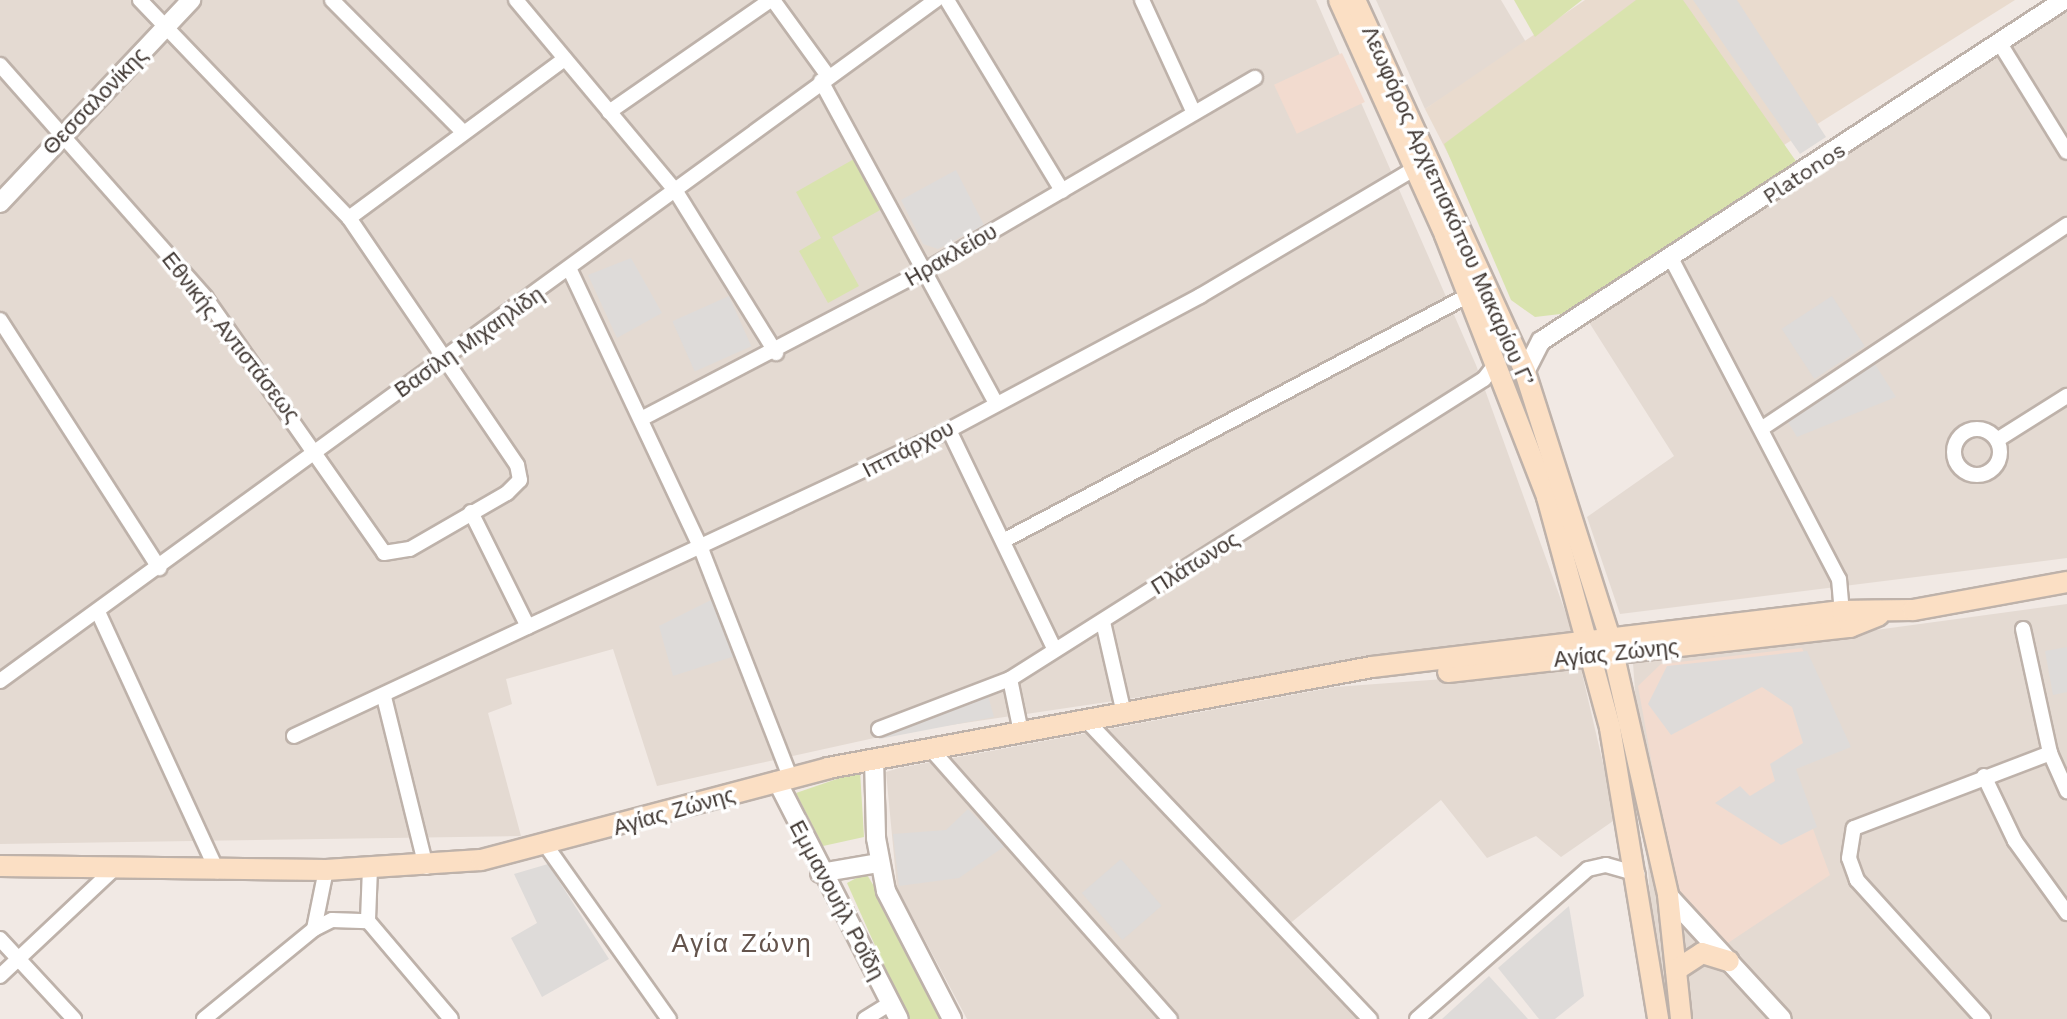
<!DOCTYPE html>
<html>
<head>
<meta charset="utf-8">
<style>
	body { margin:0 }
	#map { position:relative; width:2067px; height:1019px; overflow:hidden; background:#f1e9e4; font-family:"Work Sans",sans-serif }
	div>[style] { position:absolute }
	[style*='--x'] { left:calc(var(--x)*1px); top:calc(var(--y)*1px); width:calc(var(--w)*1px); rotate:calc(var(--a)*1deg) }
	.residential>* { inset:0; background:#e4dad2 }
	.commercial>* { inset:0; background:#f2dbcf; transform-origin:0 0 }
	.education>* { inset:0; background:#e9dbce }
	.green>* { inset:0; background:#d9e3ae }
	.parking>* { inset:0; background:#dedbd9; transform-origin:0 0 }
	.roads { filter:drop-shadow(2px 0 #beb2aa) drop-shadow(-2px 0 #beb2aa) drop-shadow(0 2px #beb2aa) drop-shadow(0 -2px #beb2aa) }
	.minor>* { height:14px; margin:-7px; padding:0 7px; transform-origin:7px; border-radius:7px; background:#fff }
	.minor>.ring { margin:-7px; padding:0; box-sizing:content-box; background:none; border:14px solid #fff; border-radius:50% }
	.tertiary>* { height:18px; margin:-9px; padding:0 9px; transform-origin:9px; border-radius:9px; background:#fff }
	.secondary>* { height:20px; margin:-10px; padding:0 10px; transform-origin:10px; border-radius:10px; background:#fbdfc4 }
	span { translate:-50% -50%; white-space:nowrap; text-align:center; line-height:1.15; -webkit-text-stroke:7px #fff; paint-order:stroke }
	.street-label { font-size:22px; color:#423934 }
	.quarter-label { font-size:26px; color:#64544c; letter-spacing:2px }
</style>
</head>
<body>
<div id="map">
	<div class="residential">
		<i style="clip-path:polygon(0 0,1316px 0,1476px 365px,1573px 633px,897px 733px,657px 786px,613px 649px,506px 679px,512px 704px,488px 713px,521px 836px,0 844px)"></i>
		<i style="clip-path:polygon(1376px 0,1501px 0,1527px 44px,1425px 109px)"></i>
		<i style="clip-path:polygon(2067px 0,2067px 558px,1620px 614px,1587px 517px,1674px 456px,1585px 316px)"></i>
		<i style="clip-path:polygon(2067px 604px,2067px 1019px,1659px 1019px,1633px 663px)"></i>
		<i style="clip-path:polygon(1581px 669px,1616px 819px,1561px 857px,1536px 836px,1487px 858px,1441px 800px,1282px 930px,1358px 1019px,967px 1019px,897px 888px,886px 772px,899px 768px,1335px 687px)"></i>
	</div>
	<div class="commercial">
		<i style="left:1342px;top:53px;width:54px;height:75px;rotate:65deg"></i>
		<i style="clip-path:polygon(1802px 648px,1845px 748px,1789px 764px,1830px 875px,1725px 945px,1674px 887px,1638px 686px,1661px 664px)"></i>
	</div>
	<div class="education">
		<i style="clip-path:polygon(1585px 0,2015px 0,1539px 299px,1520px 294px,1425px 109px)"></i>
	</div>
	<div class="green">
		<i style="clip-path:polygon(1514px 0,1582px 0,1535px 37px)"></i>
		<i style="clip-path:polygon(1636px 0,1683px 0,1798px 164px,1569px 313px,1535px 317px,1511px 300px,1444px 144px)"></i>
		<i style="clip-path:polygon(854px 159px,882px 209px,832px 237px,859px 286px,828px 303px,799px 251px,821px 238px,796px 192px)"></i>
		<i style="clip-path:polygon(860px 771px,864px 837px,823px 846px,796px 793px)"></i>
		<i style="clip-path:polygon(866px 873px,875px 888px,942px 1019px,908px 1019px,847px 883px)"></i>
	</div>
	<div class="parking">
		<i style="clip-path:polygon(1693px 0,1737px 0,1826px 137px,1800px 154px)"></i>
		<i style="clip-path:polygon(956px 170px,984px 225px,938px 249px,923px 244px,901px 200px)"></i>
		<i style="clip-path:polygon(631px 258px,662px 313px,617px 338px,588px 275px)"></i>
		<i style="left:729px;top:296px;width:55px;height:62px;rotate:66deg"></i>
		<i style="left:1832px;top:296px;width:60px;height:60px;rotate:57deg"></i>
		<i style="clip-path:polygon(1873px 361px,1896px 397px,1797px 437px,1785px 417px)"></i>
		<i style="clip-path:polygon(713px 599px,738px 655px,673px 676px,659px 626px)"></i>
		<i style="clip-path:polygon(2067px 647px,2067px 692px,2053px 695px,2045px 651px)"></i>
		<i style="clip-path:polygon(1807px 651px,1851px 747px,1796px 769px,1817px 827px,1781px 845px,1715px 803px,1740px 786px,1750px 796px,1775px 781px,1770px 764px,1803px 743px,1792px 707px,1762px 687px,1671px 735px,1648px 704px,1667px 666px)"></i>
		<i style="clip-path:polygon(985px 685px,994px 717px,879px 739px,875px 726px)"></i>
		<i style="clip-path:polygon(968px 809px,1005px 846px,959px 878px,899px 886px,893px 834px,946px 830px)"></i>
		<i style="left:1121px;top:859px;width:62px;height:52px;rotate:49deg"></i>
		<i style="clip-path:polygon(548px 864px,609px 959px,542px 997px,511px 938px,537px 923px,514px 874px)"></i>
		<i style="clip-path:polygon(1569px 906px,1584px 996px,1555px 1019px,1539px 1019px,1498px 968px)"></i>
		<i style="clip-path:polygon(1489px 976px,1528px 1019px,1442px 1019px)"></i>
	</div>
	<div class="roads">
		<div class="minor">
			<i style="--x:332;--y:0;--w:186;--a:45.2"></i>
			<i style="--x:516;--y:0;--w:248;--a:50.1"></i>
			<i style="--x:675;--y:190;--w:192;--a:58.2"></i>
			<i style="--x:773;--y:0;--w:94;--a:54.1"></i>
			<i style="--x:947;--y:0;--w:223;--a:58.9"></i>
			<i style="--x:1142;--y:0;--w:124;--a:65.3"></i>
			<i style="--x:1999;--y:42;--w:129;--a:58.3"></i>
			<i style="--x:0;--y:65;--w:310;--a:48.5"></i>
			<i style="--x:205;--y:297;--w:312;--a:55"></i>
			<i style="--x:384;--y:553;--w:26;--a:-9"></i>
			<i style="--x:410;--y:549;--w:112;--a:-30"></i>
			<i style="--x:507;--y:493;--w:18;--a:-45"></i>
			<i style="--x:520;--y:480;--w:15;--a:-101"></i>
			<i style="--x:517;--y:465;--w:299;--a:-124.2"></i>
			<i style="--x:349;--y:218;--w:302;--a:-133.8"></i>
			<i style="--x:821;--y:81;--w:365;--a:61.5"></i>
			<i style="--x:609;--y:112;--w:197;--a:-34.7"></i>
			<i style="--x:349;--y:218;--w:268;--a:-36.4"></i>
			<i style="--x:1672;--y:260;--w:360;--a:62.4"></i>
			<i style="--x:1839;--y:579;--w:32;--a:85"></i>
			<i style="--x:570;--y:270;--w:310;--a:64.8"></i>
			<i style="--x:702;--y:551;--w:243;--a:68.7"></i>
			<i style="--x:0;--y:320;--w:295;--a:57.3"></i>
			<i style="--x:641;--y:419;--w:322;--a:-27.6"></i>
			<i style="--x:926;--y:270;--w:381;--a:-30.3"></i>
			<i class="ring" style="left:1954px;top:429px;width:32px;height:32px"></i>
			<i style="--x:1761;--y:429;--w:368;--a:-33.7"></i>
			<i style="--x:949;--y:430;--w:244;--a:64.3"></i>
			<i style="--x:1997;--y:440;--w:83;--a:-32.2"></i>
			<i style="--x:471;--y:512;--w:128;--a:63.6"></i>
			<i style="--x:1003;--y:541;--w:527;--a:-27.83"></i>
			<i style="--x:99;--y:614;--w:283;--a:65.3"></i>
			<i style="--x:1103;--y:622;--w:94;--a:77.1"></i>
			<i style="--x:2023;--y:629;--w:127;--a:77.7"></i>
			<i style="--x:2050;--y:753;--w:42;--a:65.9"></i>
			<i style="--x:1010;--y:679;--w:54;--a:78.3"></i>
			<i style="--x:0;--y:681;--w:1158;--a:-36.04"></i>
			<i style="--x:384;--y:697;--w:175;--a:76.1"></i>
			<i style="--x:1087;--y:721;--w:411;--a:46.5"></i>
			<i style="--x:879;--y:729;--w:140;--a:-20.9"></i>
			<i style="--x:1010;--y:679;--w:561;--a:-32.33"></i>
			<i style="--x:1484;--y:379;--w:16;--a:-52"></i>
			<i style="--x:294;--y:736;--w:723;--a:-25.04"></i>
			<i style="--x:949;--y:430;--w:285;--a:-28.1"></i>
			<i style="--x:1200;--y:296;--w:251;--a:-30.7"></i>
			<i style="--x:930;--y:748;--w:362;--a:48.5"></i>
			<i style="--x:1984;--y:776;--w:72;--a:64.5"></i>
			<i style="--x:2015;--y:841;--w:89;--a:54.2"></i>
			<i style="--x:547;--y:847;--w:211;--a:54.7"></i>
			<i style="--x:370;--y:868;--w:53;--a:92.2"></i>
			<i style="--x:368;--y:921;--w:128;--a:49.7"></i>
			<i style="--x:314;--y:929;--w:60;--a:-78.5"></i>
			<i style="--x:0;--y:939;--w:109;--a:47.2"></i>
			<i style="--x:0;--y:976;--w:156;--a:-43.2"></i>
			<i style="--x:204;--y:1019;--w:142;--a:-39.3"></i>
			<i style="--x:314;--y:929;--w:20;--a:-27"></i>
			<i style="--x:332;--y:920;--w:36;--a:2"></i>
			<i style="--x:865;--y:1019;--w:31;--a:-32"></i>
			<i style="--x:1417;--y:1019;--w:227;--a:-41.3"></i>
			<i style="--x:1588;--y:869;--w:18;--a:-13"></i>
			<i style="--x:1606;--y:865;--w:33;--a:16"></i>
			<i style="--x:1983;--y:1019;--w:188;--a:-132.2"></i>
			<i style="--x:1857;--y:880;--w:23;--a:-110"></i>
			<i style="--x:1849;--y:858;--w:30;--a:-81"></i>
			<i style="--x:1854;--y:828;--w:210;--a:-20.9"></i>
		</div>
		<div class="tertiary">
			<i style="--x:0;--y:203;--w:279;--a:-46.7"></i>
			<i style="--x:1525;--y:372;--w:35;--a:-63"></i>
			<i style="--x:1541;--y:341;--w:624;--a:-33.1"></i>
			<i style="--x:874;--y:759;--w:79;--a:88.5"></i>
			<i style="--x:876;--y:838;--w:54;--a:79.3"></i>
			<i style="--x:886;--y:891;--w:144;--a:62.7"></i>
			<i style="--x:777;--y:781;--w:267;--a:62.9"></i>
			<i style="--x:820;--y:873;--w:60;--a:-9.6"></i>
			<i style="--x:1668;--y:895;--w:168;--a:47.4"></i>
		</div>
		<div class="secondary">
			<i style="--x:1339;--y:0;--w:258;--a:65.7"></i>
			<i style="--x:1445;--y:235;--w:281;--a:68.7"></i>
			<i style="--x:1547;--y:497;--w:239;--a:74.7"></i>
			<i style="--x:1610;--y:728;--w:295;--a:80.6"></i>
			<i style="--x:1355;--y:0;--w:409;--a:65.4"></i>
			<i style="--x:1525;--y:372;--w:280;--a:72.3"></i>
			<i style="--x:1610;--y:639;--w:262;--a:77.2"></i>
			<i style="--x:1668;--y:895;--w:125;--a:84"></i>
			<i style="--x:1448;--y:672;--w:405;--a:-6.4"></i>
			<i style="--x:1850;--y:627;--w:31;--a:-22"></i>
			<i style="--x:0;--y:866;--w:326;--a:0.7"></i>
			<i style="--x:326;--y:870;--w:155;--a:-3.7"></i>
			<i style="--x:481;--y:860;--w:359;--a:-14.8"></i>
			<i style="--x:828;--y:768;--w:553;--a:-10.52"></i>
			<i style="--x:1372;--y:667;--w:473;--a:-6.8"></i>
			<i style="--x:1842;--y:611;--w:71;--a:-0.8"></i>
			<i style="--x:1913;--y:610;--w:157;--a:-10.3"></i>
			<i style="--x:1676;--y:970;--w:31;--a:-33"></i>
			<i style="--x:1702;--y:953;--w:28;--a:17"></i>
		</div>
	</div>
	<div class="street-label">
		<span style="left:95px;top:101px;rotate:-46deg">Θεσσαλονίκης</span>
		<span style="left:1804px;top:173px;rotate:-33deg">Platonos</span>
		<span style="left:1448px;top:206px;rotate:66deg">Λεωφόρος Αρχιεπισκόπου Μακαρίου Γ’</span>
		<span style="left:951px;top:255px;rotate:-30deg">Ηρακλείου</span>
		<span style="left:231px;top:337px;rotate:52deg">Εθνικής Αντιστάσεως</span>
		<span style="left:469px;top:342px;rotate:-35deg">Βασίλη Μιχαηλίδη</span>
		<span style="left:908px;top:449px;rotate:-27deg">Ιππάρχου</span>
		<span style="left:1195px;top:563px;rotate:-32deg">Πλάτωνος</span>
		<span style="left:1616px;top:653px;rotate:-6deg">Αγίας Ζώνης</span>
		<span style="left:674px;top:811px;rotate:-16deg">Αγίας Ζώνης</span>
		<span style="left:837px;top:900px;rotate:62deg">Εμμανουήλ Ροΐδη</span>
	</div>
	<div class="quarter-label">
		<span style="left:742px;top:944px">Αγία Ζώνη</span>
	</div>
</div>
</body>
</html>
